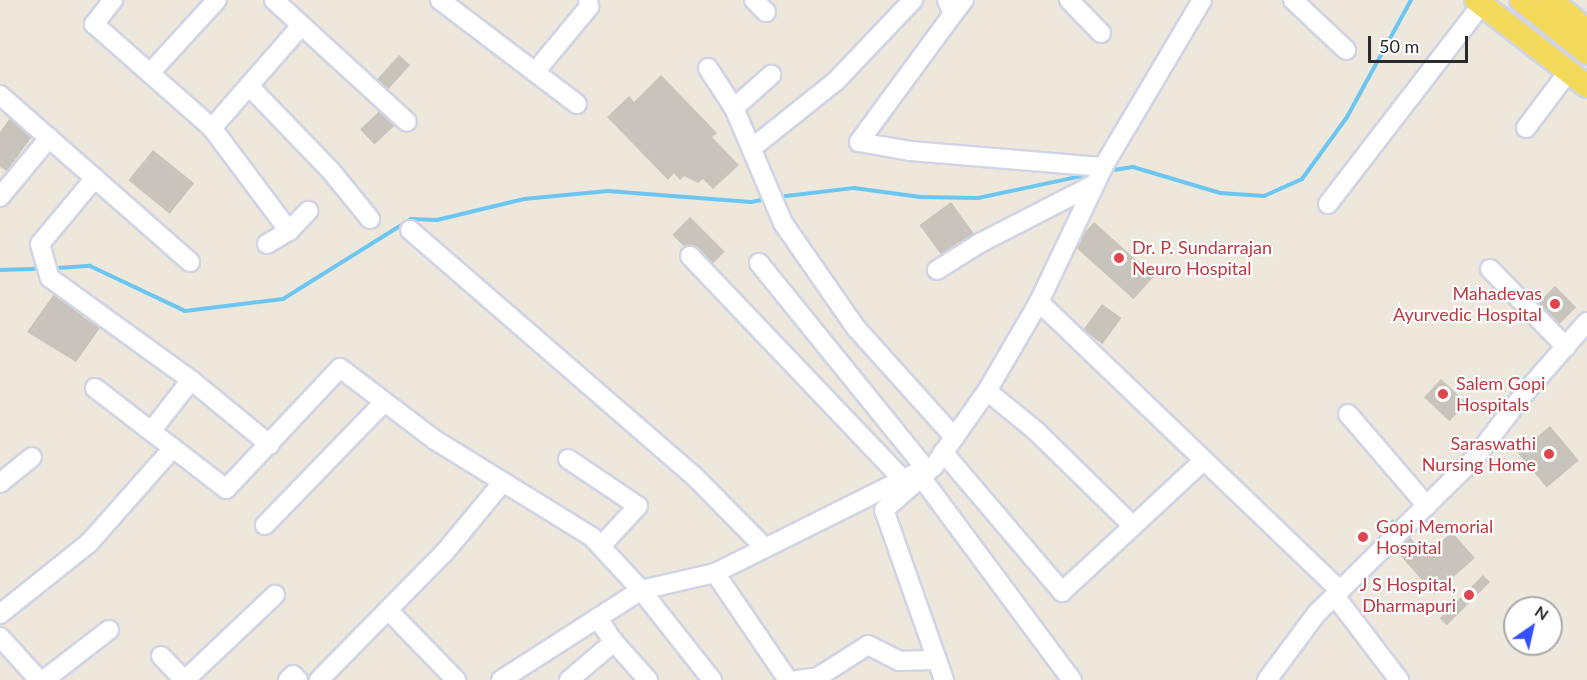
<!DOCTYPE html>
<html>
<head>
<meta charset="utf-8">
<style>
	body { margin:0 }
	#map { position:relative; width:1587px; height:680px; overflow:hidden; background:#ede7dc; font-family:Lato,sans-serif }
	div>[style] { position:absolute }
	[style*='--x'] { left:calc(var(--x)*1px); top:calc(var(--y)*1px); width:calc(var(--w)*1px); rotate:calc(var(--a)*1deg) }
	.stream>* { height:4px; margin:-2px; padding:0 2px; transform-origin:2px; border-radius:2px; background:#6cc6f2 }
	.building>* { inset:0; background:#c8c4bc; transform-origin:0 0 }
	.roads { filter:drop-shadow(2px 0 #d1d4e4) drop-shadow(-2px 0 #d1d4e4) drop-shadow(0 2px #d1d4e4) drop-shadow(0 -2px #d1d4e4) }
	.minor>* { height:18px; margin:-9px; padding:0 9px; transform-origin:9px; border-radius:9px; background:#fff }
	.major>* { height:22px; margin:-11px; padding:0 11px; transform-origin:11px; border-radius:11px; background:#f4da5a }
	.dots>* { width:16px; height:16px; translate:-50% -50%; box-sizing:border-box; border:3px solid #fff; border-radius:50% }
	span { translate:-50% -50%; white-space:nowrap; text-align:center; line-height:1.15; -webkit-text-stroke:4.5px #fff; paint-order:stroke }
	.health-label { font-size:18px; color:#be3a42 }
	.left { translate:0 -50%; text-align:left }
	.right { translate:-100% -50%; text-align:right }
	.north { position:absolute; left:1503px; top:596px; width:60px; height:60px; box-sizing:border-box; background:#fff; border:2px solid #aaa; border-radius:50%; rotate:34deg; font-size:16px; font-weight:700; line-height:24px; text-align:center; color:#2b2b2b }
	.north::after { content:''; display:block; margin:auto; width:21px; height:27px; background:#3851ff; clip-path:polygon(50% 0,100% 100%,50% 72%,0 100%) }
	.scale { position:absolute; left:1368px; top:36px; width:100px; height:27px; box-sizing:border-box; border:3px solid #2b2b2b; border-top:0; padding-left:8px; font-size:18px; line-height:21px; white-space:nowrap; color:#2b2b2b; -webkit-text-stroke:4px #fff; paint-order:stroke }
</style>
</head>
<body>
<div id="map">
	<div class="stream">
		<i style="--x:1107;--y:171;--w:26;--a:-9"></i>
		<i style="--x:1133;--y:167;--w:91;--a:16.6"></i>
		<i style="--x:1220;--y:193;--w:44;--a:3.9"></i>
		<i style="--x:1264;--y:196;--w:42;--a:-24.1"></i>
		<i style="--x:1302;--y:179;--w:77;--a:-54"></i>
		<i style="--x:1347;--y:117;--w:133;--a:-61.3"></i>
		<i style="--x:778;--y:197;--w:77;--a:-6.8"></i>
		<i style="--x:854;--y:188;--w:67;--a:7.8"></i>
		<i style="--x:920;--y:197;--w:58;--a:1"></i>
		<i style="--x:978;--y:198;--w:116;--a:-12"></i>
		<i style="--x:58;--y:268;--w:32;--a:-4"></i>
		<i style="--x:90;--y:266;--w:105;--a:25.3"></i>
		<i style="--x:185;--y:311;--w:99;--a:-7"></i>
		<i style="--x:283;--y:299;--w:151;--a:-32"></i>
		<i style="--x:411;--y:219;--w:26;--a:2"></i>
		<i style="--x:437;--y:220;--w:89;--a:-13.6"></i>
		<i style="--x:524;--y:199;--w:84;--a:-5.4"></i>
		<i style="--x:608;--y:191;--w:143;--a:4.4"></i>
		<i style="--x:751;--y:202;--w:16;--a:-11"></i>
		<i style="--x:0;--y:270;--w:36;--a:-2"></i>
	</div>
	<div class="building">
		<i style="left:399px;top:55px;width:15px;height:34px;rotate:42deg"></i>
		<i style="clip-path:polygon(661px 75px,717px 133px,712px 137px,739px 165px,713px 189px,703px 179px,698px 183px,684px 176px,680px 180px,674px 173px,668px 180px,607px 117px,629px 96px,634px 102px)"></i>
		<i style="left:385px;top:106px;width:21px;height:34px;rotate:47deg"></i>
		<i style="clip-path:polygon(10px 118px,33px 135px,7px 171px,0 167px,0 132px)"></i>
		<i style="left:153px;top:150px;width:53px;height:39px;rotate:39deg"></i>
		<i style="left:951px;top:202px;width:41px;height:39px;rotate:54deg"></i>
		<i style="left:690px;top:217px;width:49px;height:25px;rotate:45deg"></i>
		<i style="left:1094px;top:222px;width:81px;height:31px;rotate:42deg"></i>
		<i style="left:1555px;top:286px;width:30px;height:25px;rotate:45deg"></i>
		<i style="clip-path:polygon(54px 294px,86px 313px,83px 317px,100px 328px,76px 362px,27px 332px)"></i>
		<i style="left:1102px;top:304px;width:24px;height:32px;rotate:36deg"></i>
		<i style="left:1441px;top:379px;width:35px;height:25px;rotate:43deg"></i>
		<i style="left:1550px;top:426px;width:45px;height:42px;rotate:50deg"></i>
		<i style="clip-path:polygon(1393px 519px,1426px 555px,1452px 532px,1475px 558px,1434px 594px,1379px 531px)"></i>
		<i style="left:1483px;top:575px;width:10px;height:61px;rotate:45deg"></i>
	</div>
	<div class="roads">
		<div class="minor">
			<i style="--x:113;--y:0;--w:31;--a:128"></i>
			<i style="--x:94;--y:24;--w:157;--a:41.4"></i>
			<i style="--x:212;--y:128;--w:135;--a:-48.9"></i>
			<i style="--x:274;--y:0;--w:180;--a:42.5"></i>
			<i style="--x:440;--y:0;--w:172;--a:37.2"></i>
			<i style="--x:754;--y:0;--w:17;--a:45"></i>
			<i style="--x:947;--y:0;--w:15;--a:67"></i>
			<i style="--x:953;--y:14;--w:18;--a:-52"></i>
			<i style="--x:1069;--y:0;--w:46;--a:45.9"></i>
			<i style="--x:1293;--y:0;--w:73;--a:43.3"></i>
			<i style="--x:953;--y:14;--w:159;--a:126.3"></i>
			<i style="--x:859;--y:142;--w:53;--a:9.8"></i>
			<i style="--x:911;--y:151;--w:193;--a:4.8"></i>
			<i style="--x:708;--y:68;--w:48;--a:57"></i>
			<i style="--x:734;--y:108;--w:125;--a:66.9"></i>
			<i style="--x:783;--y:223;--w:128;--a:55.2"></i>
			<i style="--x:856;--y:328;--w:147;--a:48"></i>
			<i style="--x:535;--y:72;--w:85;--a:-50.3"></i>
			<i style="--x:589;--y:7;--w:7;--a:-98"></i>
			<i style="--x:150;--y:73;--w:99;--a:-47.5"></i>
			<i style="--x:249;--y:86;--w:118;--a:46"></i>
			<i style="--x:331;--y:171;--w:62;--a:50.9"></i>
			<i style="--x:0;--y:95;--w:253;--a:41.3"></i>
			<i style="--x:734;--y:108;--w:50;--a:-41.7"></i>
			<i style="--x:212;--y:128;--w:129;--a:53.2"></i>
			<i style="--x:1526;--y:128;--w:70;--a:-53.1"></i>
			<i style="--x:752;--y:148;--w:107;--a:-38.6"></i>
			<i style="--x:836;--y:81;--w:112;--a:-46.5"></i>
			<i style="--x:95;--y:178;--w:86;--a:129.8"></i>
			<i style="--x:40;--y:244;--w:35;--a:74"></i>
			<i style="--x:50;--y:278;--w:174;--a:35.9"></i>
			<i style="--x:191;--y:380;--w:102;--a:39.4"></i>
			<i style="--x:0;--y:197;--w:77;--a:-50.3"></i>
			<i style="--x:1328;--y:204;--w:251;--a:-52.4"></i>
			<i style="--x:410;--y:230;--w:376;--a:40.9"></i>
			<i style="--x:694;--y:476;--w:101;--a:45.4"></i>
			<i style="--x:267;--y:244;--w:26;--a:-31"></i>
			<i style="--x:289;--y:231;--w:28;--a:-46"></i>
			<i style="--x:690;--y:256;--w:308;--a:46.4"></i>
			<i style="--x:759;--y:263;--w:265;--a:51"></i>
			<i style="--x:1490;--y:269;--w:109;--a:45.7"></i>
			<i style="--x:937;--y:270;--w:51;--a:-32.1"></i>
			<i style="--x:980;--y:243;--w:129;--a:-27.2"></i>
			<i style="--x:1039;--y:302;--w:417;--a:43.8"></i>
			<i style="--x:95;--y:388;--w:98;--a:37.6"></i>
			<i style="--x:987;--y:391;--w:63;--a:39.2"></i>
			<i style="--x:1036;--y:431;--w:136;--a:44.4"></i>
			<i style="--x:1348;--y:414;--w:121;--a:49.3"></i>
			<i style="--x:152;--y:430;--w:63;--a:-52"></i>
			<i style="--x:943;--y:452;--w:184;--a:49.6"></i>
			<i style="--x:1062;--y:592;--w:192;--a:-42.9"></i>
			<i style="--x:568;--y:459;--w:84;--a:33.9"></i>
			<i style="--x:638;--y:506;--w:54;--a:132.8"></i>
			<i style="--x:921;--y:477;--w:253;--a:53.4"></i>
			<i style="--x:0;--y:483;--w:41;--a:-39.1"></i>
			<i style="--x:265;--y:525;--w:171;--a:-45.9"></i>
			<i style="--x:715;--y:573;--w:130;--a:55.7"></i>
			<i style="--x:1335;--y:596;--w:106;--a:52.7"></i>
			<i style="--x:388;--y:610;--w:98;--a:45.8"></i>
			<i style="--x:0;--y:614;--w:114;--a:-38.6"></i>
			<i style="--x:89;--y:543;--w:127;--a:-48.5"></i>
			<i style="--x:173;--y:448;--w:67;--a:37.7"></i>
			<i style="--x:226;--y:489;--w:166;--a:-46.7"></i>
			<i style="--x:340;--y:368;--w:119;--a:37.2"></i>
			<i style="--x:435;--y:440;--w:185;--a:31.7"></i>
			<i style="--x:592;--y:537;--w:72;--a:47.2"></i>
			<i style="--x:641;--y:590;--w:115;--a:51.7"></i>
			<i style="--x:0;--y:637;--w:58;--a:47.8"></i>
			<i style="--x:614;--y:642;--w:51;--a:48.2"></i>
			<i style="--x:161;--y:656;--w:33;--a:46"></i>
			<i style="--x:44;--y:680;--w:82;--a:-37.6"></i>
			<i style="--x:185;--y:680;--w:124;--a:-43.4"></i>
			<i style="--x:288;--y:680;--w:7;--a:-45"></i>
			<i style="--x:293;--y:675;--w:7;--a:45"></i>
			<i style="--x:319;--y:680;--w:178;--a:-45.5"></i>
			<i style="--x:444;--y:553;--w:92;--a:-50.3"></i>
			<i style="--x:501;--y:680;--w:166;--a:-32.7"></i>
			<i style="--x:641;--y:590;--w:76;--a:-12.9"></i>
			<i style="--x:715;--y:573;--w:227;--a:-26.5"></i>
			<i style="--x:569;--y:680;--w:59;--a:-40.2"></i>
			<i style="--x:614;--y:642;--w:29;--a:-125"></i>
			<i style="--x:797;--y:680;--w:21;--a:-8"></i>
			<i style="--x:818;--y:677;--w:59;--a:-32.6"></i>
			<i style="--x:868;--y:645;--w:35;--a:27"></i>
			<i style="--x:899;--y:661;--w:38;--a:-2"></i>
			<i style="--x:944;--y:680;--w:180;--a:-109.4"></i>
			<i style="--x:884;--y:510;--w:67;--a:-41.3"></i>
			<i style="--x:934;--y:466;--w:92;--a:-54.8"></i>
			<i style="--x:987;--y:391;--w:103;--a:-59.7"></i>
			<i style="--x:1039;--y:302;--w:149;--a:-64.6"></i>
			<i style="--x:1103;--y:167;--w:194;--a:-59.3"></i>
			<i style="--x:1267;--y:680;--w:84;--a:-53.3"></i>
			<i style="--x:1317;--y:613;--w:221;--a:-44.5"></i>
			<i style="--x:1475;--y:458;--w:79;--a:-52.7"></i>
			<i style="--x:1523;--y:395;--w:97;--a:-48.8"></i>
		</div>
		<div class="major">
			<i style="--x:1476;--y:0;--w:140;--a:37.8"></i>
			<i style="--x:1521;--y:0;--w:85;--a:38.8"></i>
			<i style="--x:1551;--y:0;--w:47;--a:39.8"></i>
		</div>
	</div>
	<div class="dots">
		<i style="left:1119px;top:258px;background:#e0444e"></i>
		<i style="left:1555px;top:304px;background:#e0444e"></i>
		<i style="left:1443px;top:394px;background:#e0444e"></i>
		<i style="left:1549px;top:454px;background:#e0444e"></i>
		<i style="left:1363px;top:537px;background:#e0444e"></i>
		<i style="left:1469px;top:595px;background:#e0444e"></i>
	</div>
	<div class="health-label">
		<span class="left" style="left:1132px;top:258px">Dr. P. Sundarrajan<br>Neuro Hospital</span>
		<span class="right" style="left:1542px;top:304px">Mahadevas<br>Ayurvedic Hospital</span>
		<span class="left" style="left:1456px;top:394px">Salem Gopi<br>Hospitals</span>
		<span class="right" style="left:1536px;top:454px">Saraswathi<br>Nursing Home</span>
		<span class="left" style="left:1376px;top:537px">Gopi Memorial<br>Hospital</span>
		<span class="right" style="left:1456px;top:595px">J S Hospital,<br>Dharmapuri</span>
	</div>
	<div class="north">N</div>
	<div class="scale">50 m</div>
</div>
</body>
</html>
